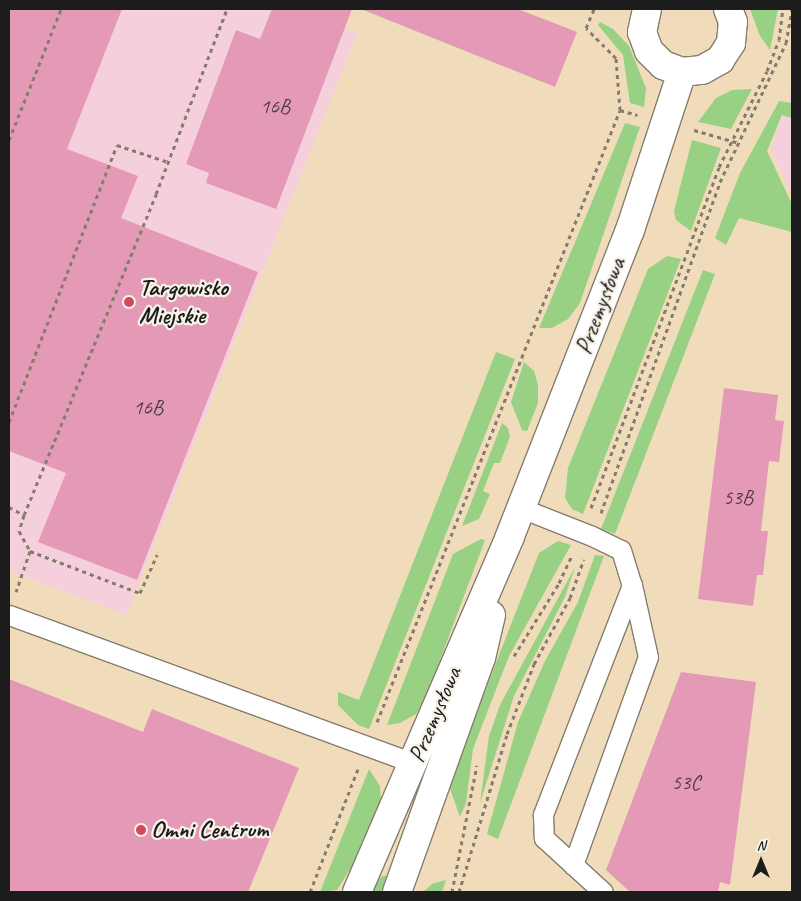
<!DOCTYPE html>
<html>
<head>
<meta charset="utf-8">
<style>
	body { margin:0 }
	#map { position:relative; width:801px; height:901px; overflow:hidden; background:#f0dcbb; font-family:Caveat,sans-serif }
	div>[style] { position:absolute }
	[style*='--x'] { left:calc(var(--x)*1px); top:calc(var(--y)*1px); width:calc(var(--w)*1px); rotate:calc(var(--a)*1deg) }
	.built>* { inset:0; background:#f5cfdc }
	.green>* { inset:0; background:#98d184 }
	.building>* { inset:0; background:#e49ab6 }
	.path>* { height:3px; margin-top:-1.5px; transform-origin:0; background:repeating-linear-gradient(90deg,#867c6c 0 4px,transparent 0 8px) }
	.roads { filter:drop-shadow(1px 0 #867c6c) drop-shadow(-1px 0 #867c6c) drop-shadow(0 1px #867c6c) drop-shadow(0 -1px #867c6c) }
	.lane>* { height:19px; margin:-9.5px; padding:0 9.5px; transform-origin:9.5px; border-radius:9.5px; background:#fff }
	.street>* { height:28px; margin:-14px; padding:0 14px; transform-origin:14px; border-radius:14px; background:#fff }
	.dots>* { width:14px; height:14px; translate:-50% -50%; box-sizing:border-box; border:2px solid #f7f3e8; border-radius:50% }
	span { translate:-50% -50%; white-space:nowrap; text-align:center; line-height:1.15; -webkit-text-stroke:4.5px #f7f3e8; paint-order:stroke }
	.number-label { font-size:21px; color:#4e3c42 }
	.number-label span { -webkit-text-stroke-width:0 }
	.poi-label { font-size:24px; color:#1c1c1c; font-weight:700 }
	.left { translate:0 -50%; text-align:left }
	.street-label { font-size:24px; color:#1c1c1c }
	.frame { position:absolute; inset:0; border:10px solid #1c1c1c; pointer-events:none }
	.north { position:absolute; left:736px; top:836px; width:50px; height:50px; -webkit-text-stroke:4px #f7f3e8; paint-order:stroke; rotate:0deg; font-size:14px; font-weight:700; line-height:20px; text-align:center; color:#1c1c1c }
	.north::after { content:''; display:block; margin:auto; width:18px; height:22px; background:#1c1c1c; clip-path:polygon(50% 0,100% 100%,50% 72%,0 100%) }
</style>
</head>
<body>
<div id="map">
	<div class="built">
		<i style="clip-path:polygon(9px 9px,292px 9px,357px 33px,126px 615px,9px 571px)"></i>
		<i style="clip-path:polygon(792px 89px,792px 195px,771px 149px)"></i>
	</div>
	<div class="green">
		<i style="clip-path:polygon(750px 9px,778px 9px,770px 50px,760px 36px)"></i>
		<i style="clip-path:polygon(600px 22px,613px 29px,629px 46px,646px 88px,644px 107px,630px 103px,623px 55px,598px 25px)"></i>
		<i style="clip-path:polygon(752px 89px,731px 129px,698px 122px,716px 98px,732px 90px)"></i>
		<i style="clip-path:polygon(779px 101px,792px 103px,792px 118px,782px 115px,767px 151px,792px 204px,792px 232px,739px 218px,726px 245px,715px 238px,740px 173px)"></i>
		<i style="clip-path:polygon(625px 123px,640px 127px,580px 303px,568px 319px,552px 328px,539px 328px)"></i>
		<i style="clip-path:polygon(692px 140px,721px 148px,691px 231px,676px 220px,674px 211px)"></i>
		<i style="clip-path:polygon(667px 256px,681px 259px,583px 514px,572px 509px,565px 498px,568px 468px,648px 269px)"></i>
		<i style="clip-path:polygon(703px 270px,715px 274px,615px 534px,601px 529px)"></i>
		<i style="clip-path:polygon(496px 352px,515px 359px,369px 729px,358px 725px,338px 705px,338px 692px,359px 700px)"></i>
		<i style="clip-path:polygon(524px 362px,534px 371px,538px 385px,538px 403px,527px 431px,522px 430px,511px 402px)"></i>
		<i style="clip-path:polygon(502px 423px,508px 428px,510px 437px,500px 463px,494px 463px,483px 491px,490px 494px,479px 519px,462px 526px)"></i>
		<i style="clip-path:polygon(481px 539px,485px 540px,425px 700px,416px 714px,400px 723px,387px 725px,453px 554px)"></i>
		<i style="clip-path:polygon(558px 541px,571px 545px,509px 656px,473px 749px,466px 803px,460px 817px,449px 786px,455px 767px,539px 553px)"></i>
		<i style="clip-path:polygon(595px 555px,604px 556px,498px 839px,487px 834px,518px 722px,545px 661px,578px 602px)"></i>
		<i style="clip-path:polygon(575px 567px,565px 597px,514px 696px,480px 803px,489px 736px,500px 705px)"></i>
		<i style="clip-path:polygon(369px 769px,380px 786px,381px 804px,357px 858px,337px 890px,320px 892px)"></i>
		<i style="clip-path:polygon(382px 876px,387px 876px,389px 880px,384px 892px,369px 892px)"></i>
		<i style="clip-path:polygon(446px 880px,442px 892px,423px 892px,432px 884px)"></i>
	</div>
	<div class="building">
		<i style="clip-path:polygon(9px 9px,122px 9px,67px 149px,138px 176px,121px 218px,258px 272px,137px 580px,38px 542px,66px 473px,9px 451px)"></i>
		<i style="clip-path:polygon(272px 9px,352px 9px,276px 209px,206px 183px,209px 173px,186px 164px,236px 30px,260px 39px)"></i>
		<i style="clip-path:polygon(361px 9px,518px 9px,577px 32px,555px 87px)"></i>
		<i style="clip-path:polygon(724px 388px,778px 395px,775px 420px,784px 421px,779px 462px,769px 461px,761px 531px,768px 531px,763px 575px,757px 575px,753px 606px,698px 599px)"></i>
		<i style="clip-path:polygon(681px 672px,756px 682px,730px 885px,720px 882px,718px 892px,630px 892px,606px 870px)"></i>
		<i style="clip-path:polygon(9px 679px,143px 732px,152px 709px,299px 768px,248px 892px,9px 892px)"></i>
	</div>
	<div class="path">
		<i style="--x:620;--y:110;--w:18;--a:16"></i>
		<i style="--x:694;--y:130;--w:47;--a:16.1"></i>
		<i style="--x:9;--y:140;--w:141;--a:-68.3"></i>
		<i style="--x:9;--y:422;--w:297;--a:-68.7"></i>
		<i style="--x:117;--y:145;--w:54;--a:18.4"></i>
		<i style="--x:9;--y:507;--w:17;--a:28"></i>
		<i style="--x:24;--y:515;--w:17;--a:107"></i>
		<i style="--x:19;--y:531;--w:23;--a:61"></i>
		<i style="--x:30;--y:551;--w:43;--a:108.9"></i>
		<i style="--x:591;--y:508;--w:364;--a:-69.4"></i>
		<i style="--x:719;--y:167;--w:107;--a:-63.4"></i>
		<i style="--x:767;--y:71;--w:33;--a:-69"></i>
		<i style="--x:779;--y:40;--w:31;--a:-83"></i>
		<i style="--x:601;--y:513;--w:352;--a:-70.2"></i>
		<i style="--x:720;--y:182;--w:154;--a:-64.6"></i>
		<i style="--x:786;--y:43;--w:35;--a:-80"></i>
		<i style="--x:24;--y:515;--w:347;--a:-67.6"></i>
		<i style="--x:156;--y:194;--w:198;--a:-69"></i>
		<i style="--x:30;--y:551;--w:118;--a:20.9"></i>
		<i style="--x:140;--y:593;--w:42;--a:-65.9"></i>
		<i style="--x:514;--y:656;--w:86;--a:-58.3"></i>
		<i style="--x:559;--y:583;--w:31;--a:-65"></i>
		<i style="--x:377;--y:722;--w:658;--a:-68.34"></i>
		<i style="--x:620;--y:110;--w:52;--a:-94.4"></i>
		<i style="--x:616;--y:58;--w:42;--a:-135"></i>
		<i style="--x:586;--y:28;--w:21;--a:-67"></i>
		<i style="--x:310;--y:892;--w:132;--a:-68.7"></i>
		<i style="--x:452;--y:892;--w:129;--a:-78.9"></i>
		<i style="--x:459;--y:892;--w:165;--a:-73.1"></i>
		<i style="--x:507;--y:734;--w:75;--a:-68.9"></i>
		<i style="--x:534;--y:664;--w:75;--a:-61.4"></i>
		<i style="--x:570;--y:598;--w:41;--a:-70.3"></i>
	</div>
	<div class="roads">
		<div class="lane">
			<i style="--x:521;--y:508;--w:76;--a:21.5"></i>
			<i style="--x:592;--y:536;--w:32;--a:26"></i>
			<i style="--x:621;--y:550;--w:37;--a:73"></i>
			<i style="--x:632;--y:585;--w:247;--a:111.2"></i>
			<i style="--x:543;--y:815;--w:23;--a:88"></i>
			<i style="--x:544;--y:838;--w:80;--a:42.5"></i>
			<i style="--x:9;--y:615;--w:431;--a:20.1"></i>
			<i style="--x:573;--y:865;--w:221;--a:-70.2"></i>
			<i style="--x:648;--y:657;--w:74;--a:-102.5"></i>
		</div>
		<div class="street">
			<i style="--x:647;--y:9;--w:24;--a:102"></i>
			<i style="--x:642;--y:32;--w:20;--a:70"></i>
			<i style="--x:649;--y:51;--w:20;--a:45"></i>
			<i style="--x:663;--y:65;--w:20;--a:20"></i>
			<i style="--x:682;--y:72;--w:20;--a:-6"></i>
			<i style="--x:702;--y:70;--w:21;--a:-29"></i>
			<i style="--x:720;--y:60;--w:20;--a:-57"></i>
			<i style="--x:731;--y:43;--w:21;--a:-85"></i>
			<i style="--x:733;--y:22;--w:14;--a:-111"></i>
			<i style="--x:357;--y:892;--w:387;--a:-66.7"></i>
			<i style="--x:510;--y:536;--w:329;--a:-68.6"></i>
			<i style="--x:630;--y:230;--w:166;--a:-71.8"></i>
			<i style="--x:397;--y:892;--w:249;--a:-70.3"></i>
			<i style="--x:481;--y:658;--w:44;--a:-76.9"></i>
		</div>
	</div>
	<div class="dots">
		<i style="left:129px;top:302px;background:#d1495b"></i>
		<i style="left:141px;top:830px;background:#d1495b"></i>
	</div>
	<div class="number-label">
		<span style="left:275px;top:106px">16B</span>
		<span style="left:148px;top:407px">16B</span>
		<span style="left:738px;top:497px">53B</span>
		<span style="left:686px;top:782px">53C</span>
	</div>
	<div class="poi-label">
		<span class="left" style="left:139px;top:302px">Targowisko<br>Miejskie</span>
		<span class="left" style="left:151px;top:830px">Omni Centrum</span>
	</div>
	<div class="street-label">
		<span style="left:600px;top:306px;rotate:-69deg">Przemysłowa</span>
		<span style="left:435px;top:715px;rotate:-67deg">Przemysłowa</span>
	</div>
	<div class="frame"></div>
	<div class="north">N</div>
</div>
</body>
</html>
